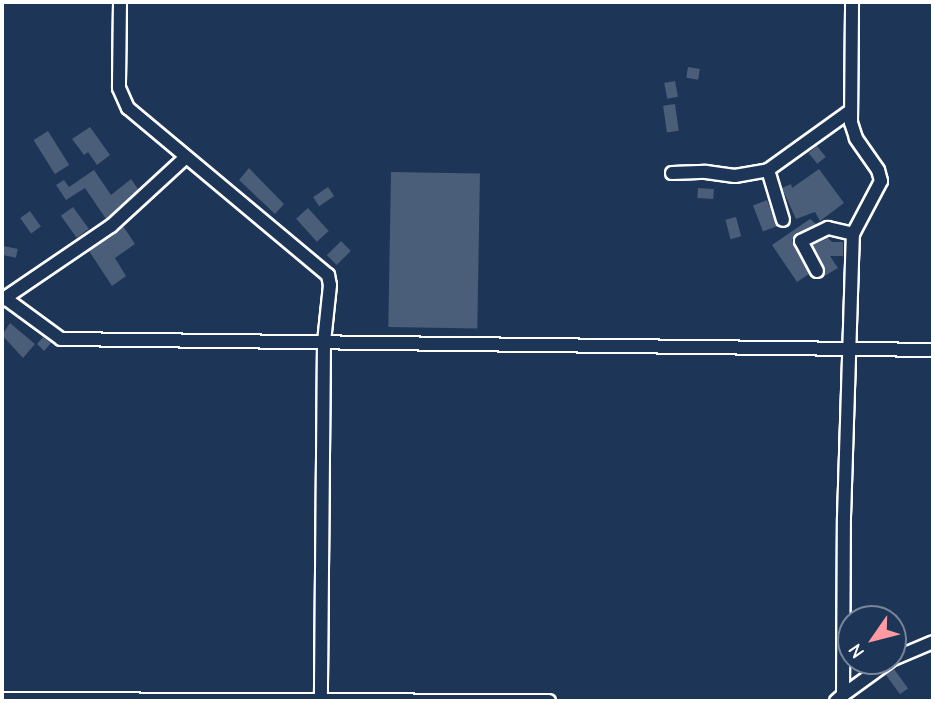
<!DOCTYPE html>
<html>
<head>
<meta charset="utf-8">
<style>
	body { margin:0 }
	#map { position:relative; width:935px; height:703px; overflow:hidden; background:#1d3557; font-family:"Comic Neue",sans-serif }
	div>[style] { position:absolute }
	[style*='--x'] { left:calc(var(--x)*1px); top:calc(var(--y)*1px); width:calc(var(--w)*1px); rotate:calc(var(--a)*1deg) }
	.building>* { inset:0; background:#4a5d79; transform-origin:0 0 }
	.roads { filter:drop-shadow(2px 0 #fff) drop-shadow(-2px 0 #fff) drop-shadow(0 2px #fff) drop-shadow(0 -2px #fff) }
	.minor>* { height:12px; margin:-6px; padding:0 6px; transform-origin:6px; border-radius:6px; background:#1d3557 }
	span { translate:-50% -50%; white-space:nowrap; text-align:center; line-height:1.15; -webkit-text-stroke:5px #1d3557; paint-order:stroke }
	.frame { position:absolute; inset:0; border:4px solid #fff; pointer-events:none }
	.north { position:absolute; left:837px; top:605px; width:70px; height:70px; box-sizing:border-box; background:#1d3557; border:2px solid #77869a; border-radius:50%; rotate:235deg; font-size:19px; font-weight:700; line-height:28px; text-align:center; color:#fff }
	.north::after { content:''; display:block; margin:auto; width:24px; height:32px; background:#ff9aa2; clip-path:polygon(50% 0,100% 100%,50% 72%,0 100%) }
</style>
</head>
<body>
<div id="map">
	<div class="building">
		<i style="left:688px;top:67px;width:12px;height:11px;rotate:9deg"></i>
		<i style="left:675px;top:81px;width:16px;height:11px;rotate:79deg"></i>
		<i style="left:675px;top:104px;width:27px;height:12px;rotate:82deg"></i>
		<i style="clip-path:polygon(90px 127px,110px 155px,97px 165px,88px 152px,84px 155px,72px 139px)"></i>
		<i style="left:48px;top:131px;width:40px;height:17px;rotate:58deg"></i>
		<i style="left:817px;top:146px;width:14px;height:11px;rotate:51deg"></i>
		<i style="clip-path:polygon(249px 168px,284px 204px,275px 214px,239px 180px)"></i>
		<i style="clip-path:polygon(819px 169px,844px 203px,820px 221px,815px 212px,796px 219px,782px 188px,791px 184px,792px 188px)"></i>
		<i style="clip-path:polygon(94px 170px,111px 195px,131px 179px,138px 189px,106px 219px,85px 188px,66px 200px,56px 185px,64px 180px,69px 187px)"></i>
		<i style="left:391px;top:172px;width:89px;height:155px;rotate:1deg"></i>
		<i style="left:328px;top:187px;width:11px;height:18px;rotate:56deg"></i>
		<i style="left:698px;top:188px;width:16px;height:10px;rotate:4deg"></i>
		<i style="left:767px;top:200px;width:28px;height:15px;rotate:69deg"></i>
		<i style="left:73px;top:207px;width:27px;height:15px;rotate:54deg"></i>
		<i style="left:308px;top:208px;width:31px;height:16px;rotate:48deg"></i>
		<i style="left:30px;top:211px;width:19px;height:12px;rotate:55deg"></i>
		<i style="left:736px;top:217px;width:20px;height:11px;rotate:75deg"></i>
		<i style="clip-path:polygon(810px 219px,816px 224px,797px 234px,792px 240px,809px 274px,797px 282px,772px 245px)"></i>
		<i style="clip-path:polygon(123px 226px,135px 244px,115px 258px,126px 276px,112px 286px,89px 251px)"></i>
		<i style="clip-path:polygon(828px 238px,832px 242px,843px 242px,843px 256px,830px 256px,838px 268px,823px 277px,825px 268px,813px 245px)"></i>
		<i style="left:341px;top:241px;width:14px;height:20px;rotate:45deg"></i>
		<i style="left:3px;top:246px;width:15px;height:9px;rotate:11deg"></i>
		<i style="clip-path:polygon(10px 323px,35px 344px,23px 358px,2px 335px)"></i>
		<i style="clip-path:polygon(43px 337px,51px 343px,44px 351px,37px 344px)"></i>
		<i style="left:894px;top:669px;width:24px;height:10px;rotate:54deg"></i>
	</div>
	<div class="roads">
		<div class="minor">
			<i style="--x:120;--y:2;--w:86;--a:90.7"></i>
			<i style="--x:119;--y:88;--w:22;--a:66"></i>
			<i style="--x:128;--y:108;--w:261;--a:39.9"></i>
			<i style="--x:328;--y:275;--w:10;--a:79"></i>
			<i style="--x:330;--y:285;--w:57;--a:96"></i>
			<i style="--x:324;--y:342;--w:359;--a:90.5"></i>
			<i style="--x:768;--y:170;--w:52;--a:73.3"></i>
			<i style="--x:672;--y:173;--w:34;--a:-2"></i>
			<i style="--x:706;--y:172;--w:29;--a:8"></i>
			<i style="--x:735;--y:176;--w:34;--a:-10"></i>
			<i style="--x:768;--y:170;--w:101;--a:-35.7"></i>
			<i style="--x:817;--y:271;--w:34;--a:-118"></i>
			<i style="--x:801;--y:241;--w:30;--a:-26"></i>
			<i style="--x:828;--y:228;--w:26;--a:13"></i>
			<i style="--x:5;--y:298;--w:69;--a:36.2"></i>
			<i style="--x:61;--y:339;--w:872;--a:0.72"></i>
			<i style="--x:2;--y:300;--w:132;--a:-34.2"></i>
			<i style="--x:111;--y:226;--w:100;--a:-42.6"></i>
			<i style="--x:893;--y:659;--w:43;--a:-23"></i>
			<i style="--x:843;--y:695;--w:58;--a:-35.9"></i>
			<i style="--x:2;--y:699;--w:547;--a:0.21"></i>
			<i style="--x:836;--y:701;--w:9;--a:-41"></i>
			<i style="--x:843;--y:695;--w:178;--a:-89.7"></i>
			<i style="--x:844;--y:517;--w:283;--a:-88.2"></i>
			<i style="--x:853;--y:234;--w:60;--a:-62.2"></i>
			<i style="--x:881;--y:181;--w:11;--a:-105"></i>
			<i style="--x:878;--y:170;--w:39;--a:-125"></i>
			<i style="--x:856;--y:138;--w:16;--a:-108"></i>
			<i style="--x:851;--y:123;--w:121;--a:-89.5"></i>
		</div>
	</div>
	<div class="frame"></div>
	<div class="north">N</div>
</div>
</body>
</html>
